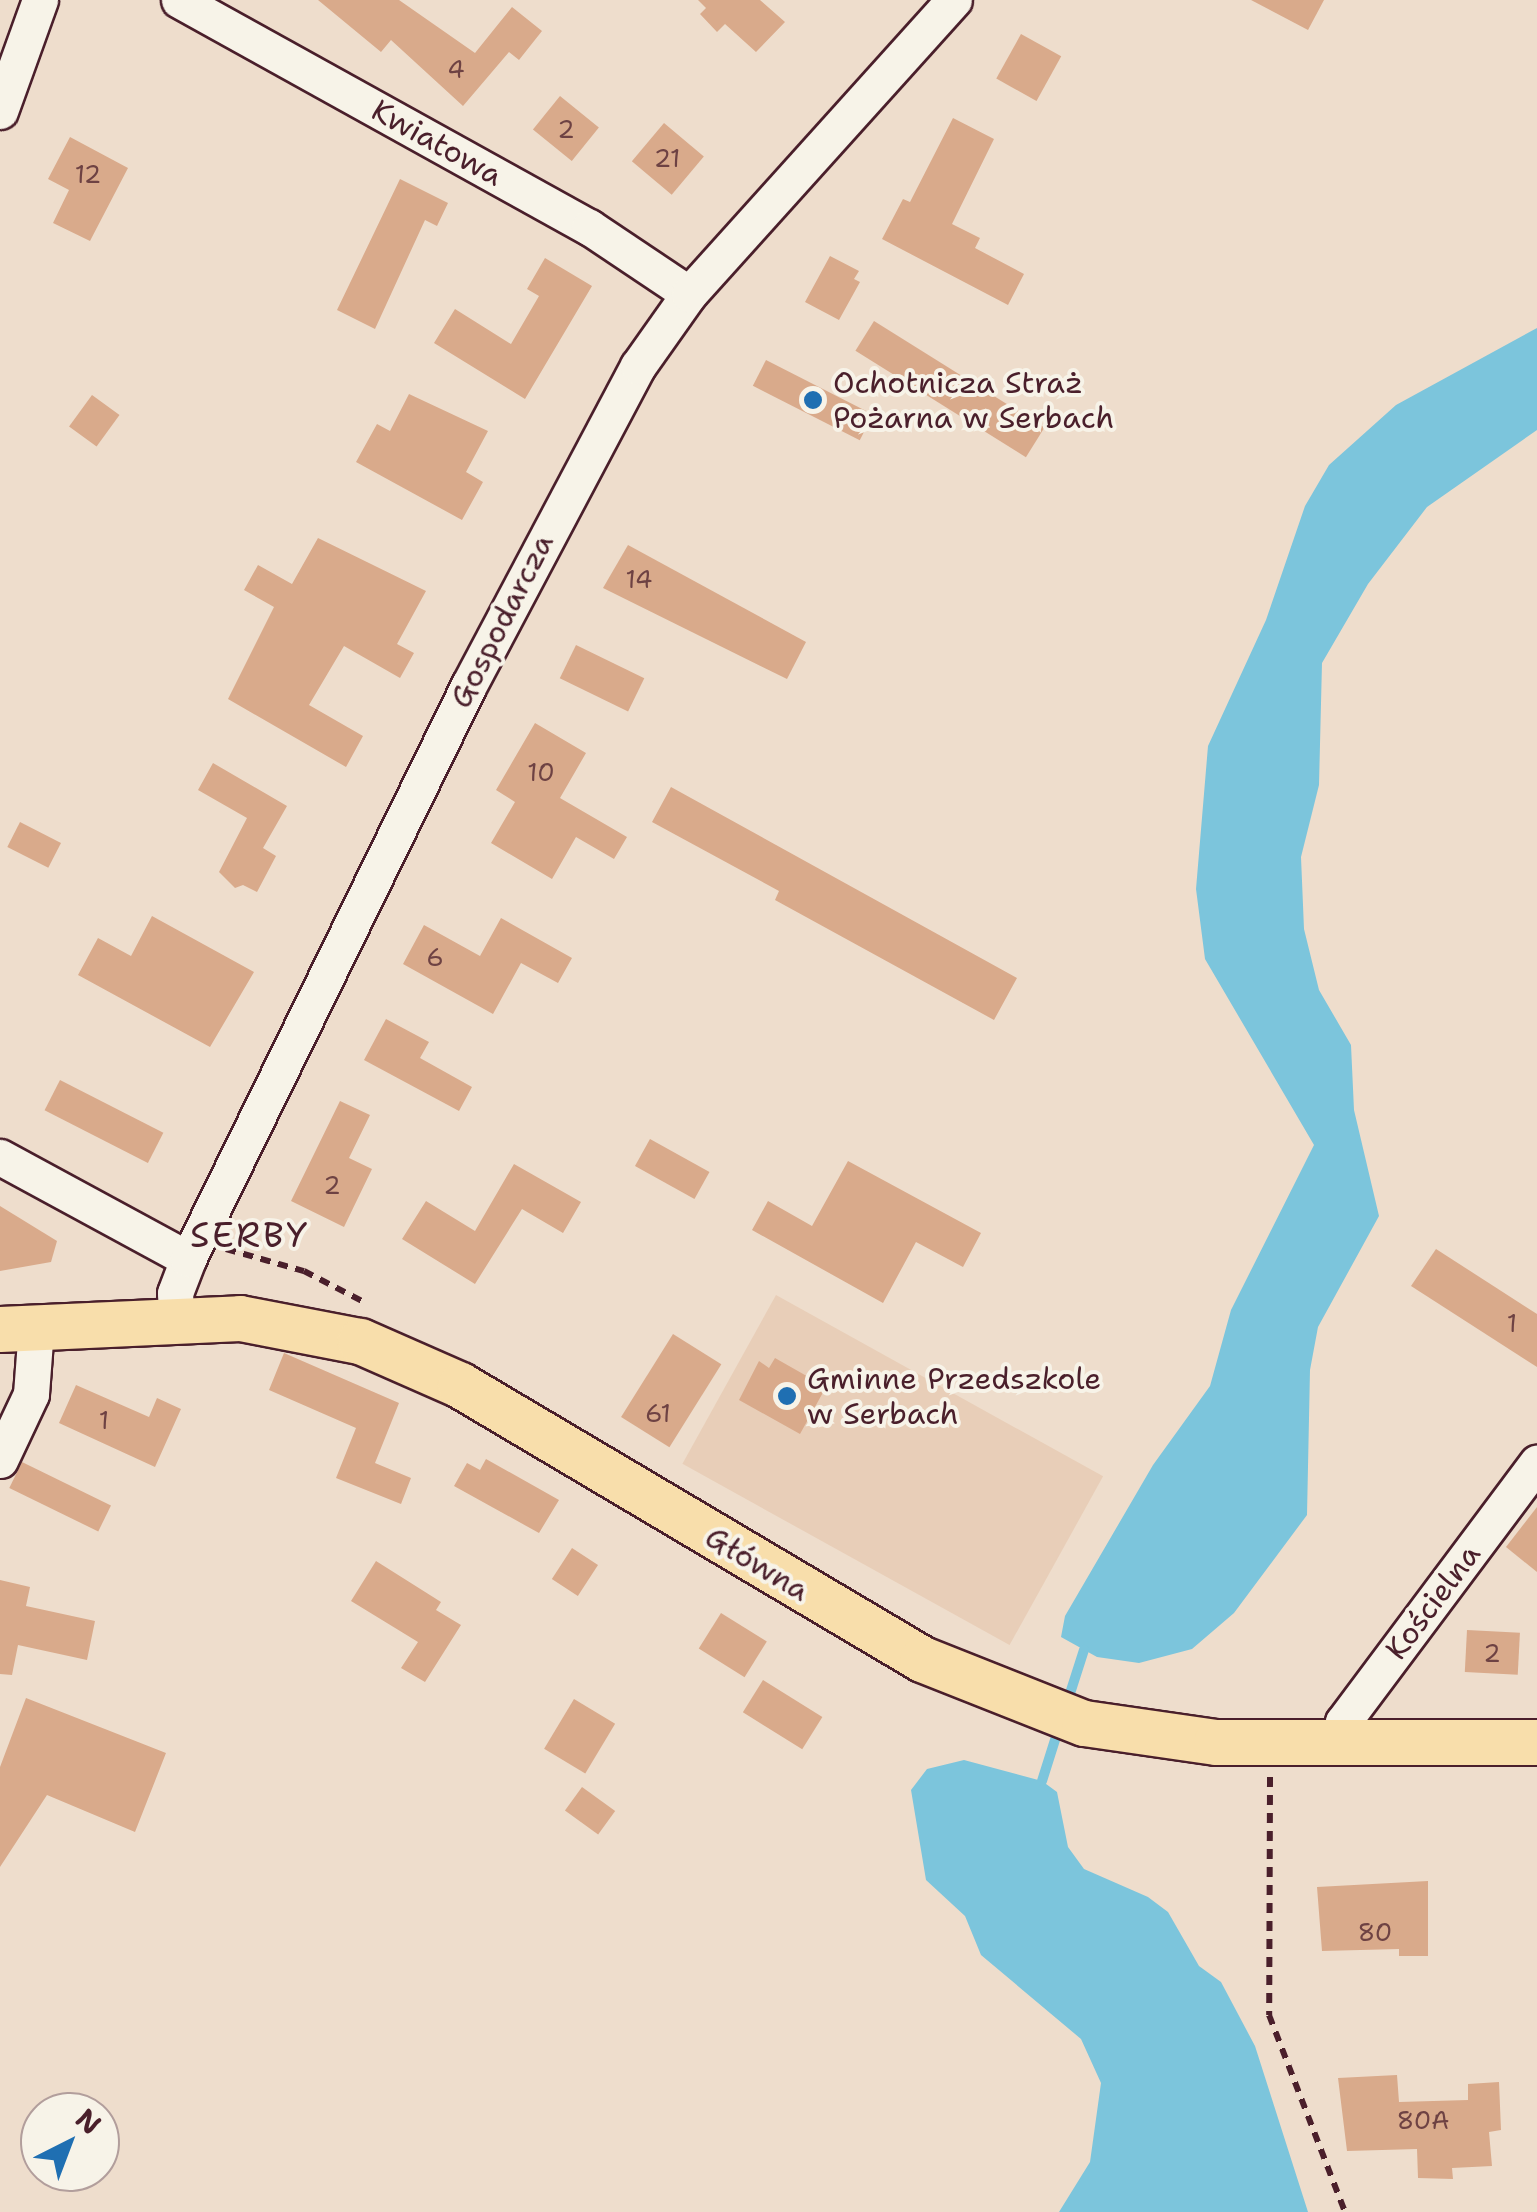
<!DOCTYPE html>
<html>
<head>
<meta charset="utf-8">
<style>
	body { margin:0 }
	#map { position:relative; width:1537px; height:2212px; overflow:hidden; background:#edc; font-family:"Shantell Sans",sans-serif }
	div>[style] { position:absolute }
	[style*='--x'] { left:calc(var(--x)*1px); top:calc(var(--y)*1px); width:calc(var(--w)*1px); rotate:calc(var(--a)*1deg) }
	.built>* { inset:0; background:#e8ceb8; transform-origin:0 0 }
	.water>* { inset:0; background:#7cc5dc }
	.stream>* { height:10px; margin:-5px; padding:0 5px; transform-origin:5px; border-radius:5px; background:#7cc5dc }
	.building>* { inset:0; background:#d9aa8b; transform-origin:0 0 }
	.path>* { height:6px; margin-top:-3px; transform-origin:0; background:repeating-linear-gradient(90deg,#4a1f2b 0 10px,transparent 0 18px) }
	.roads { filter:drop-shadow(2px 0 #4a1f2b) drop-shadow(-2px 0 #4a1f2b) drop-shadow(0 2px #4a1f2b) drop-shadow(0 -2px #4a1f2b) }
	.minor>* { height:35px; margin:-17.5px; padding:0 17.5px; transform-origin:17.5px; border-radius:17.5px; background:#f7f3e8 }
	.major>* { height:45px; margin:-22.5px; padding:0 22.5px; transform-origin:22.5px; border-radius:22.5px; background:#f8deab }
	.dots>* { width:28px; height:28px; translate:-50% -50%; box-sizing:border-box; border:5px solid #f7f3e8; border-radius:50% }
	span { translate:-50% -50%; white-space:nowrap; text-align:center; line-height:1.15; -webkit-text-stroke:8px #f7f3e8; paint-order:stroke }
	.number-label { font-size:25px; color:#6e4243 }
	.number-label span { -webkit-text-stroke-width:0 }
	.street-label { font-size:30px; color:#4a1f2b }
	.poi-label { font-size:30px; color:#4a1f2b }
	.left { translate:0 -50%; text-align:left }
	.quarter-label { font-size:35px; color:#4a1f2b; letter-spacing:2.5px }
	.north { position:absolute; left:20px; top:2092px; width:100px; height:100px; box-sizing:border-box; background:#f7f3e8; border:2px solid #b29e9c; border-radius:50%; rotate:42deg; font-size:28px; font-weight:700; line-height:40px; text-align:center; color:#4a1f2b }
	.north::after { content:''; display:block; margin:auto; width:35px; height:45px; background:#1f6fb2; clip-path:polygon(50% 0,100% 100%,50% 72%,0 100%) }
</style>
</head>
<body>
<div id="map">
	<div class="built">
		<i style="left:776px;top:1295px;width:374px;height:193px;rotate:29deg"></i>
	</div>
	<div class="water">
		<i style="clip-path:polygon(1537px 328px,1537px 430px,1427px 507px,1368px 584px,1322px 663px,1319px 785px,1301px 857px,1304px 929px,1319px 990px,1351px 1045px,1354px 1110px,1379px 1216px,1318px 1327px,1310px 1370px,1307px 1515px,1234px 1613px,1192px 1649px,1139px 1663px,1097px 1657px,1061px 1637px,1065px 1616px,1153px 1465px,1210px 1386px,1231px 1310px,1314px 1145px,1205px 959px,1196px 889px,1208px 746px,1266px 620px,1305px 506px,1329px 465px,1396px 405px)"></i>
		<i style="clip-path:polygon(964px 1760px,1042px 1781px,1057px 1792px,1068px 1847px,1084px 1869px,1148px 1897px,1168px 1912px,1199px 1966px,1221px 1982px,1255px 2046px,1308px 2212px,1059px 2212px,1090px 2162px,1101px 2083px,1081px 2039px,981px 1955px,965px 1916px,926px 1880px,911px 1790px,927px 1769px)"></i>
	</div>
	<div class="stream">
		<i style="--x:1066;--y:1706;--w:59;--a:-72.2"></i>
		<i style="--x:1042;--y:1781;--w:57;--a:-72.5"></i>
	</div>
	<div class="building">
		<i style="clip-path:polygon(318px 0,399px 0,475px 53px,512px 7px,542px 31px,519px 60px,509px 52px,463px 106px,391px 40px,381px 52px)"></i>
		<i style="clip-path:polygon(698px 0,760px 0,785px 22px,756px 52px,725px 24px,717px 32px,700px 14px,706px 8px)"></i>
		<i style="clip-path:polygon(1251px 0,1324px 0,1308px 30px)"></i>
		<i style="left:1021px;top:34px;width:46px;height:51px;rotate:29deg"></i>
		<i style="left:560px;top:96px;width:50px;height:43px;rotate:39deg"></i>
		<i style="clip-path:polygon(953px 118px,994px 139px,952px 224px,980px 238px,975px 248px,1024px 274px,1008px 305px,882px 239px,903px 199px,910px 202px)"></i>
		<i style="left:664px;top:123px;width:52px;height:50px;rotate:40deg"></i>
		<i style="clip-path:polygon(70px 137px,128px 168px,90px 241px,53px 223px,69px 190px,48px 179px)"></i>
		<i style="clip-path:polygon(400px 179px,448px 203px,437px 226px,425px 220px,375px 329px,337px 310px)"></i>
		<i style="clip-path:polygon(830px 256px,859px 271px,854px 279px,860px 282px,839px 320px,805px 302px)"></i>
		<i style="clip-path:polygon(545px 258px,592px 286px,525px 399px,434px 343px,455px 309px,511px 344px,539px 296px,527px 289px)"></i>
		<i style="left:874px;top:321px;width:201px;height:35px;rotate:32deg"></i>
		<i style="left:766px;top:360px;width:120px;height:29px;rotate:27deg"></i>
		<i style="clip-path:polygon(409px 394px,488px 431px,466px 472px,483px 482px,462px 520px,356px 462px,377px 424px,390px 431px)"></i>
		<i style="left:92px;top:395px;width:34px;height:39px;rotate:36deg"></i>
		<i style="clip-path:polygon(318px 538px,426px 591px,397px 644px,414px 653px,400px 678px,344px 646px,309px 705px,363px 736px,346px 767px,228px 699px,274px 607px,244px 590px,258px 565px,292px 584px)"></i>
		<i style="clip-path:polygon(628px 545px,806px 642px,787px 679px,603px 588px)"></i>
		<i style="left:576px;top:645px;width:76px;height:37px;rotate:26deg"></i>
		<i style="clip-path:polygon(535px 723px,586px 753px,560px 798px,627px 837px,614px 859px,576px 837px,552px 879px,491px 843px,515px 802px,496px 790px)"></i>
		<i style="clip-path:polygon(213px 763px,287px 806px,263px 848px,276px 856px,257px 892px,243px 885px,235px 888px,219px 872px,247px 818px,198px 790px)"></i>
		<i style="clip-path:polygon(671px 787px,1017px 978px,994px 1020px,775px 900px,779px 891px,652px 822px)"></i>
		<i style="left:20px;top:822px;width:46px;height:28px;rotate:27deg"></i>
		<i style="clip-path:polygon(152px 916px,254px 972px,210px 1047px,78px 975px,98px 938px,131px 956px)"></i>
		<i style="clip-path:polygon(501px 918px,572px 958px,558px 983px,521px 963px,493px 1014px,403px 964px,424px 925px,480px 956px)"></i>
		<i style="clip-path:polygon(386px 1019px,429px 1042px,420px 1058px,472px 1087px,459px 1111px,364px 1060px)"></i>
		<i style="left:60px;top:1080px;width:116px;height:34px;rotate:27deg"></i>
		<i style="clip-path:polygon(340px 1101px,370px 1115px,349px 1158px,372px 1169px,344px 1227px,291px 1201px)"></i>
		<i style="left:650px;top:1139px;width:68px;height:31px;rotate:29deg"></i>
		<i style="clip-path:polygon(848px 1161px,981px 1233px,963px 1267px,916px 1242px,883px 1303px,752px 1230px,768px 1201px,812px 1226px)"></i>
		<i style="clip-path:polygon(514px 1164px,581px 1202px,563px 1233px,522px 1209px,475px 1284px,402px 1239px,426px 1201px,475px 1231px)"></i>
		<i style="clip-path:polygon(0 1206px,57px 1241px,51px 1262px,0 1271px)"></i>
		<i style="clip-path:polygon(1436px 1249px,1537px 1314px,1537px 1367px,1411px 1286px)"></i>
		<i style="left:673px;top:1334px;width:57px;height:98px;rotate:32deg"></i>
		<i style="clip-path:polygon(284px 1353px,399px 1403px,375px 1463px,411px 1478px,401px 1504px,336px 1478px,356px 1428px,269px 1390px)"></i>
		<i style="clip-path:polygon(775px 1358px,826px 1387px,800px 1434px,739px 1400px,759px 1361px,769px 1368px)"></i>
		<i style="clip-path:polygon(76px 1385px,149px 1417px,157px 1398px,181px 1409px,155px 1467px,59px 1423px)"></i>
		<i style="clip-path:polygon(486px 1459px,559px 1500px,539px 1533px,454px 1486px,467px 1463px,480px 1470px)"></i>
		<i style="left:22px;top:1462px;width:99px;height:29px;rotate:26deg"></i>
		<i style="clip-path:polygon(1537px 1507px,1537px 1572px,1506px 1547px)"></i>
		<i style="left:572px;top:1548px;width:31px;height:37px;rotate:33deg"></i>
		<i style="clip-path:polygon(376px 1561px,441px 1602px,436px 1610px,461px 1625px,425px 1682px,401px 1668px,418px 1642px,351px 1601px)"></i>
		<i style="clip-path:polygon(0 1580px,30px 1587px,26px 1606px,95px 1621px,87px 1660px,18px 1645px,12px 1675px,0 1674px)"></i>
		<i style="left:721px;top:1613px;width:54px;height:42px;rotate:32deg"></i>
		<i style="left:1467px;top:1630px;width:53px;height:42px;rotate:3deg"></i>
		<i style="left:763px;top:1680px;width:70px;height:38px;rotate:32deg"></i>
		<i style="clip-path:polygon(26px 1698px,166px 1753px,135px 1832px,47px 1795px,0 1867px,0 1767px)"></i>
		<i style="left:574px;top:1699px;width:48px;height:58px;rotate:31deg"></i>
		<i style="left:582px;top:1787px;width:41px;height:29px;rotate:36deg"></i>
		<i style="clip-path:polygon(1428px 1881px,1428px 1956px,1399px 1956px,1399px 1949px,1322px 1951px,1317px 1887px)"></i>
		<i style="clip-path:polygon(1397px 2075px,1399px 2102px,1468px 2100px,1468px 2084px,1499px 2082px,1501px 2130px,1489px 2132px,1492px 2166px,1452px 2168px,1453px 2179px,1418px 2178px,1417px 2149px,1347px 2151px,1338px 2078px)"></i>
	</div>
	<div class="path">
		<i style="--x:226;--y:1249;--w:81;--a:15.8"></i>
		<i style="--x:304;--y:1271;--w:65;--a:27.3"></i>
		<i style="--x:1270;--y:1777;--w:238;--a:90.2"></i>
		<i style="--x:1269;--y:2015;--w:211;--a:68.9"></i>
	</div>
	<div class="roads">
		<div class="minor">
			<i style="--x:179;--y:0;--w:469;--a:29"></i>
			<i style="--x:589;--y:227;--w:120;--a:33.8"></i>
			<i style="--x:0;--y:111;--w:118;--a:-70.2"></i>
			<i style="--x:0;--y:1157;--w:214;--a:28.5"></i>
			<i style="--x:176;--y:1319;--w:26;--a:-92"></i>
			<i style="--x:175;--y:1293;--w:36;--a:-69"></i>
			<i style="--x:188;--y:1259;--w:639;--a:-63.92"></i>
			<i style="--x:469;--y:685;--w:361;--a:-62.1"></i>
			<i style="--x:638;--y:366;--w:88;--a:-54.7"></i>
			<i style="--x:689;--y:294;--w:396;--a:-48"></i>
			<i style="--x:0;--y:1460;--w:73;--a:-64.8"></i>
			<i style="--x:31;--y:1394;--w:67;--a:-85.7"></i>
			<i style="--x:1344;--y:1744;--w:22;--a:-93"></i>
			<i style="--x:1343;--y:1722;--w:324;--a:-53.2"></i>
		</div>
		<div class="major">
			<i style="--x:0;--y:1329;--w:240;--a:-2.6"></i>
			<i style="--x:240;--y:1318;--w:122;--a:10.9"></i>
			<i style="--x:360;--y:1341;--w:109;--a:23.7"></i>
			<i style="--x:460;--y:1385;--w:537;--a:30.67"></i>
			<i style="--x:922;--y:1659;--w:174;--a:21.6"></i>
			<i style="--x:1084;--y:1723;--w:133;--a:8.2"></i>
			<i style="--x:1216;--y:1742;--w:321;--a:0"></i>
		</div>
	</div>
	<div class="dots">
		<i style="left:813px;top:400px;background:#1f6fb2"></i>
		<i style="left:787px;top:1396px;background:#1f6fb2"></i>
	</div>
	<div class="number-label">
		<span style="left:456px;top:69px">4</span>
		<span style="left:566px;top:129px">2</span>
		<span style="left:667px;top:158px">21</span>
		<span style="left:88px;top:174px">12</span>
		<span style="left:639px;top:579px">14</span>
		<span style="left:541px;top:772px">10</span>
		<span style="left:435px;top:957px">6</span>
		<span style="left:332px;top:1185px">2</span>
		<span style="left:1512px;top:1323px">1</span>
		<span style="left:658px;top:1413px">61</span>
		<span style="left:104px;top:1420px">1</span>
		<span style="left:1492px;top:1653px">2</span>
		<span style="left:1375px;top:1932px">80</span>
		<span style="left:1423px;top:2120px">80A</span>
	</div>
	<div class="street-label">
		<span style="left:437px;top:143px;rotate:29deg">Kwiatowa</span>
		<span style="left:502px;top:621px;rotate:-63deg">Gospodarcza</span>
		<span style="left:757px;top:1564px;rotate:31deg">Główna</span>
		<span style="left:1433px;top:1602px;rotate:-53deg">Kościelna</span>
	</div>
	<div class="poi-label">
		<span class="left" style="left:833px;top:400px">Ochotnicza Straż<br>Pożarna w Serbach</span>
		<span class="left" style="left:807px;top:1396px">Gminne Przedszkole<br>w Serbach</span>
	</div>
	<div class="quarter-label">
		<span style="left:250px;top:1235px">SERBY</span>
	</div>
	<div class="north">N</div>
</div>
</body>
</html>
